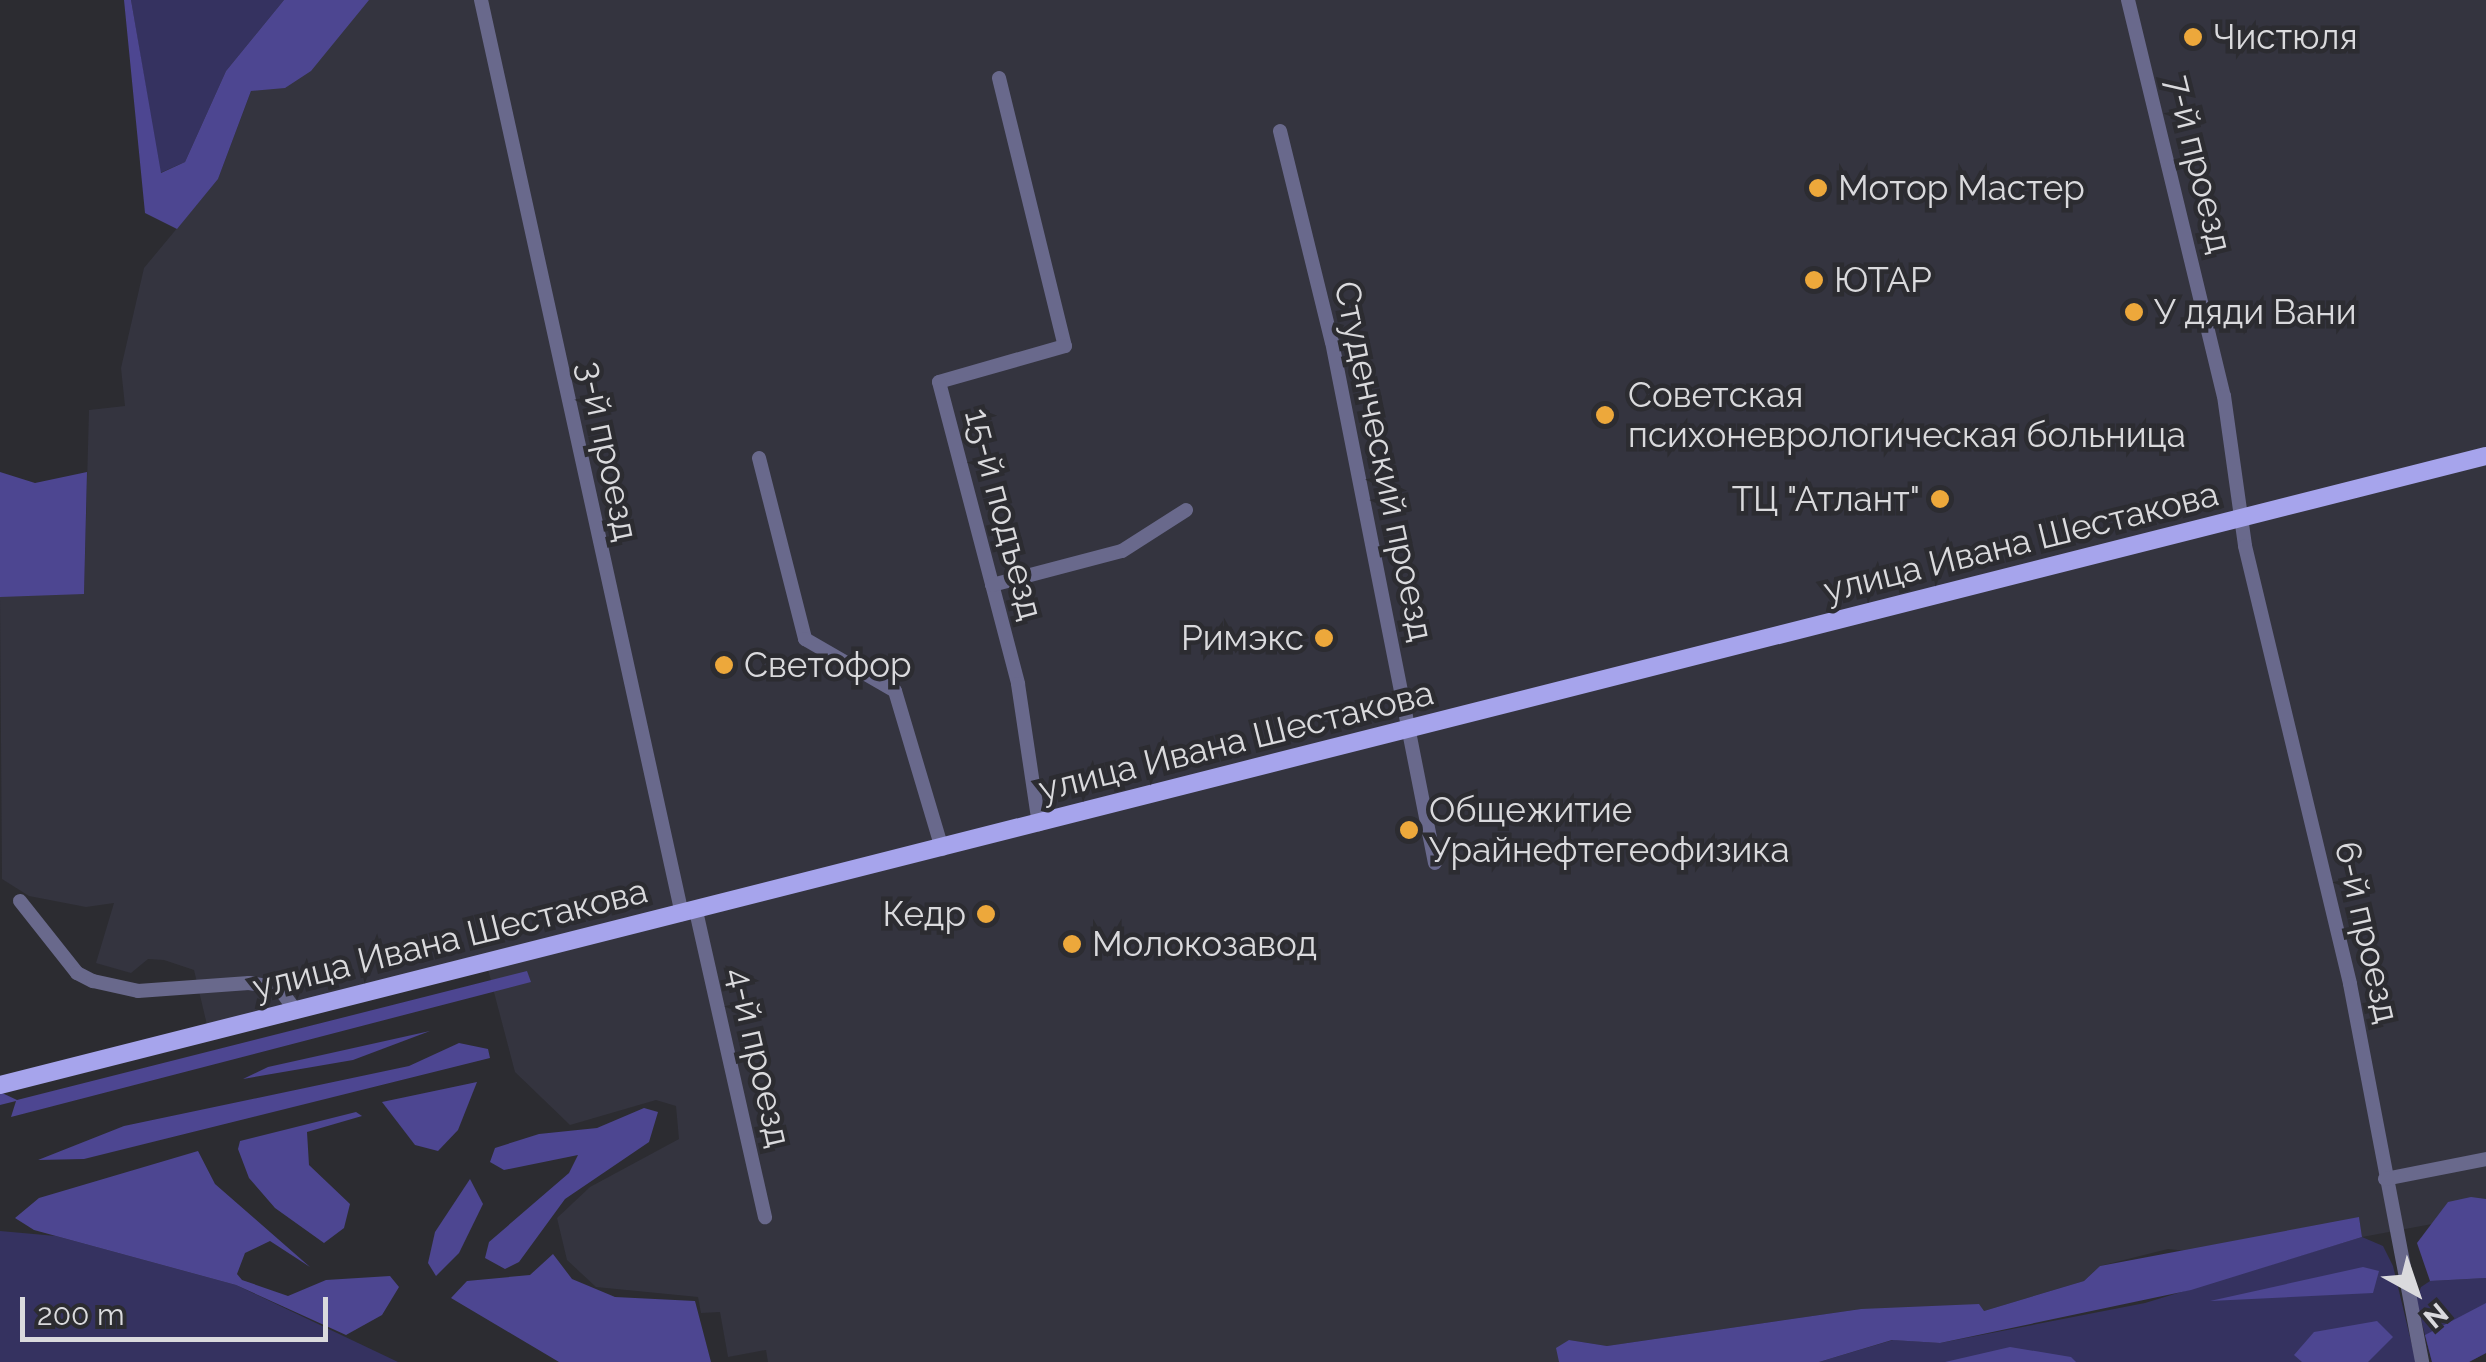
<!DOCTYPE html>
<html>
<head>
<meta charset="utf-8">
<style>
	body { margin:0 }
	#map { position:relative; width:2486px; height:1362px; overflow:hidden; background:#2c2c31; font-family:Raleway,sans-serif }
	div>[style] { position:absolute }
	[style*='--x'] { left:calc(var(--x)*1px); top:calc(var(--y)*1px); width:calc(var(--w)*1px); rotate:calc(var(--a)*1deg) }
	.built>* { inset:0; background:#34343f }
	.green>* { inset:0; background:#353260 }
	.forest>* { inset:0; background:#4d4691 }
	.minor>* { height:14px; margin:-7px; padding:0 7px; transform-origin:7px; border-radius:7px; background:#69698c }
	.major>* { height:18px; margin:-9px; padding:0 9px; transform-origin:9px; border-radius:9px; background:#a6a4ec }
	.dots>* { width:28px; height:28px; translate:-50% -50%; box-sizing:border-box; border:5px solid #2c2c31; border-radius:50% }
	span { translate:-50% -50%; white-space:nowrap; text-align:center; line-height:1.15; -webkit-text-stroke:9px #2c2c31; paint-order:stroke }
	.poi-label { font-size:35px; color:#dadadd }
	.left { translate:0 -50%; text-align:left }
	.right { translate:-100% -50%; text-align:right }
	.street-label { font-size:35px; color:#dadadd }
	.north { position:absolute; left:2366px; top:1242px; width:100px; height:100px; -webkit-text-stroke:8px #2c2c31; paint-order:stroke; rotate:140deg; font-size:28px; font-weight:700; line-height:40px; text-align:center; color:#dadadd }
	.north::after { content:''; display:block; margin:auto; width:35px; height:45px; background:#dadadd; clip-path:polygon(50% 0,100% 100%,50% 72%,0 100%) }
	.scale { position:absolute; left:20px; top:1297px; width:308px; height:45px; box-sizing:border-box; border:5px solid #dadadd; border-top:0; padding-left:12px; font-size:30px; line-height:35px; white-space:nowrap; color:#dadadd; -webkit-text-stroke:8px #2c2c31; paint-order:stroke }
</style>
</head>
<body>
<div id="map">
	<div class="built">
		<i style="clip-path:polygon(345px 0,2486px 0,2486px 1214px,2362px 1237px,2359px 1218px,2196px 1252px,2168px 1249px,2100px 1266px,2084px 1281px,1984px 1311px,1861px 1309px,1607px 1346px,1569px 1340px,1560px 1362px,768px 1362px,766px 1350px,728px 1357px,720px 1312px,701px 1313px,698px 1297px,596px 1287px,567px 1260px,557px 1218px,590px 1187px,679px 1139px,676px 1106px,656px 1100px,570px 1125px,515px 1072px,485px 958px,207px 1025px,194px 970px,164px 960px,148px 959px,131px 973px,96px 963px,114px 903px,86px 907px,29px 896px,2px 879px,0 596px,84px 593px,89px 410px,125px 406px,121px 368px,144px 268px,218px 179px,258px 73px)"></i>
	</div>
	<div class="green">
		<i style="clip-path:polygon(131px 0,284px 0,226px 71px,185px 162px,160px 173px)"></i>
		<i style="clip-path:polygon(0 1231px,56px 1236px,236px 1285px,398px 1362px,0 1362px)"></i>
		<i style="clip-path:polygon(2362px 1237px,2383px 1246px,2393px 1266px,2416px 1362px,1819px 1362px,1893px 1340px,1940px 1343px,2145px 1303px)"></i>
		<i style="clip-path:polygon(2486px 1278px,2486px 1353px,2469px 1362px,2432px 1362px,2416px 1300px,2421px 1287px,2430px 1281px)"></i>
	</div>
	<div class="forest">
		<i style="clip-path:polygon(124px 0,131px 0,161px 173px,185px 162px,226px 71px,284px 0,369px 0,311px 71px,285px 88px,251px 91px,218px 179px,177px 229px,145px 213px)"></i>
		<i style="clip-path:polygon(0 472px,35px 483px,87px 472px,84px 594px,0 597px)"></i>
		<i style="clip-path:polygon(527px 971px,531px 982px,11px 1117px,16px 1101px,0 1105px,0 1092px,17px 1100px)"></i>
		<i style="clip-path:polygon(430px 1031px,353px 1060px,243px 1079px,268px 1067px)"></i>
		<i style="clip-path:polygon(459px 1043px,488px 1049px,490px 1058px,84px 1159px,38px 1160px,124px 1126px,409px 1066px)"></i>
		<i style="clip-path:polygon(477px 1082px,458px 1130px,438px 1151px,415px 1145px,382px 1102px)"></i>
		<i style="clip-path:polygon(644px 1108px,658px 1112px,649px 1142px,565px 1199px,519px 1262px,505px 1269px,485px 1258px,489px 1242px,569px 1173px,578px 1155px,504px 1170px,490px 1162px,495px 1148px,539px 1134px,597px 1128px)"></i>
		<i style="clip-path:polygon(356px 1112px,362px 1116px,307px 1132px,309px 1165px,350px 1204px,344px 1228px,324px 1243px,275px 1208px,249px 1178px,238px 1149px,240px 1141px)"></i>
		<i style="clip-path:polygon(198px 1151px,215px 1184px,310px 1267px,270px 1241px,245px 1253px,237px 1274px,242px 1280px,288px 1296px,326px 1280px,390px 1276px,399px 1287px,382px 1315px,346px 1335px,236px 1285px,34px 1230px,15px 1218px,39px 1198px)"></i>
		<i style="clip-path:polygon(470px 1179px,483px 1204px,459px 1253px,436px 1276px,428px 1263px,435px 1232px)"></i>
		<i style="clip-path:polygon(2471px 1197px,2486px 1199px,2486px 1278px,2430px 1281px,2417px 1243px,2448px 1202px)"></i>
		<i style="clip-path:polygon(2359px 1217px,2362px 1237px,2191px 1290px,1940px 1343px,1892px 1340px,1819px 1362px,1559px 1362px,1556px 1348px,1569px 1340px,1607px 1346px,1861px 1309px,1979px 1304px,1984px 1311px,2084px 1281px,2100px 1266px)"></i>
		<i style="clip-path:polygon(553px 1254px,572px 1279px,615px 1297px,695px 1301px,711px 1362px,559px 1362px,451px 1298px,467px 1281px,530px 1275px)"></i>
		<i style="clip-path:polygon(2363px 1267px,2379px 1271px,2373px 1293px,2210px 1301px)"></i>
		<i style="clip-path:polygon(2486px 1303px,2486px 1353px,2469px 1362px,2432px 1362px,2425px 1335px)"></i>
		<i style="clip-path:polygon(2377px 1321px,2393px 1337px,2368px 1362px,2302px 1362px,2294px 1355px,2314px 1332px)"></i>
		<i style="clip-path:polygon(2010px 1347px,2071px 1357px,2076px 1362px,1945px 1362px)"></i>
	</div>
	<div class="minor">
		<i style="--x:481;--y:0;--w:936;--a:77.6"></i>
		<i style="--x:2128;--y:0;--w:407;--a:76.4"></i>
		<i style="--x:2224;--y:396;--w:151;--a:82"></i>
		<i style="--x:2245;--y:546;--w:450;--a:76.5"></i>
		<i style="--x:2350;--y:984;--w:385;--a:79.2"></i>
		<i style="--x:999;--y:78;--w:276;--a:76.2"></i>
		<i style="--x:1065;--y:346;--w:131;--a:164.1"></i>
		<i style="--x:939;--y:382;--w:312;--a:75.3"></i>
		<i style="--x:1018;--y:684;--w:142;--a:81.5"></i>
		<i style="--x:1280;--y:131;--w:217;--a:76.2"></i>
		<i style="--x:1332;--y:342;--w:531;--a:78.82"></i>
		<i style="--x:759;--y:458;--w:187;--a:75.7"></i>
		<i style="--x:805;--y:639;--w:104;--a:30"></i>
		<i style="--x:895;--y:691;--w:165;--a:73.4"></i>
		<i style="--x:992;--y:585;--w:134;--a:-14.7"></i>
		<i style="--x:1122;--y:551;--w:76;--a:-32.6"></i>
		<i style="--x:20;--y:901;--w:92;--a:51.6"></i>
		<i style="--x:77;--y:973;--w:18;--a:27"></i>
		<i style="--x:93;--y:981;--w:46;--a:12.5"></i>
		<i style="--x:138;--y:991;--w:111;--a:-4.1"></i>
		<i style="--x:249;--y:983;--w:30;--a:9"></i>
		<i style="--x:279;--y:988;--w:29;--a:54"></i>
		<i style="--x:696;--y:911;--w:314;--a:77.3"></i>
		<i style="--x:2385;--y:1179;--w:103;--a:-11.2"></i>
	</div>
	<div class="major">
		<i style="--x:0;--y:1085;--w:2564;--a:-14.2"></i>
	</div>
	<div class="dots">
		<i style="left:2193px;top:37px;background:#eda83b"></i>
		<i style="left:1818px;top:188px;background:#eda83b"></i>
		<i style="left:1814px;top:280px;background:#eda83b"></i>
		<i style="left:2134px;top:312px;background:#eda83b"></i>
		<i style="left:1605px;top:415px;background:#eda83b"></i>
		<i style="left:1940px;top:499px;background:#eda83b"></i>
		<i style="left:1324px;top:638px;background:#eda83b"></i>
		<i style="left:724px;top:665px;background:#eda83b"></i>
		<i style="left:1409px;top:830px;background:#eda83b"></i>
		<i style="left:986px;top:914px;background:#eda83b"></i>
		<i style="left:1072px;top:944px;background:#eda83b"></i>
	</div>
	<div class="poi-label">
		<span class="left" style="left:2213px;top:37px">Чистюля</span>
		<span class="left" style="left:1838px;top:188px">Мотор Мастер</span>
		<span class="left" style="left:1834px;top:280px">ЮТАР</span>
		<span class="left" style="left:2154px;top:312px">У дяди Вани</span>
		<span class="left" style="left:1628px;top:415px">Советская<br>психоневрологическая больница</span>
		<span class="right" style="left:1920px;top:499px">ТЦ "Атлант"</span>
		<span class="right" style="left:1304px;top:638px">Римэкс</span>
		<span class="left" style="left:744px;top:665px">Светофор</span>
		<span class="left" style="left:1429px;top:830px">Общежитие<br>Урайнефтегеофизика</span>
		<span class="right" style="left:966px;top:914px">Кедр</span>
		<span class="left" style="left:1092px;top:944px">Молокозавод</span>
	</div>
	<div class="street-label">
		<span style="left:2199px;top:164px;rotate:76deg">7-й проезд</span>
		<span style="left:608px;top:451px;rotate:78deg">3-й проезд</span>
		<span style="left:1384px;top:461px;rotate:78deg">Студенческий проезд</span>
		<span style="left:1004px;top:514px;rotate:75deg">15-й подъезд</span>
		<span style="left:2021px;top:542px;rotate:-14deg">улица Ивана Шестакова</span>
		<span style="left:1236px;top:741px;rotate:-14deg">улица Ивана Шестакова</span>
		<span style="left:2367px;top:932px;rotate:77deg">6-й проезд</span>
		<span style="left:450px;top:939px;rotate:-14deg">улица Ивана Шестакова</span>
		<span style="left:759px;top:1057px;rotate:77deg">4-й проезд</span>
	</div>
	<div class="north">N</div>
	<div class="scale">200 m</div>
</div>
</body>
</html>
